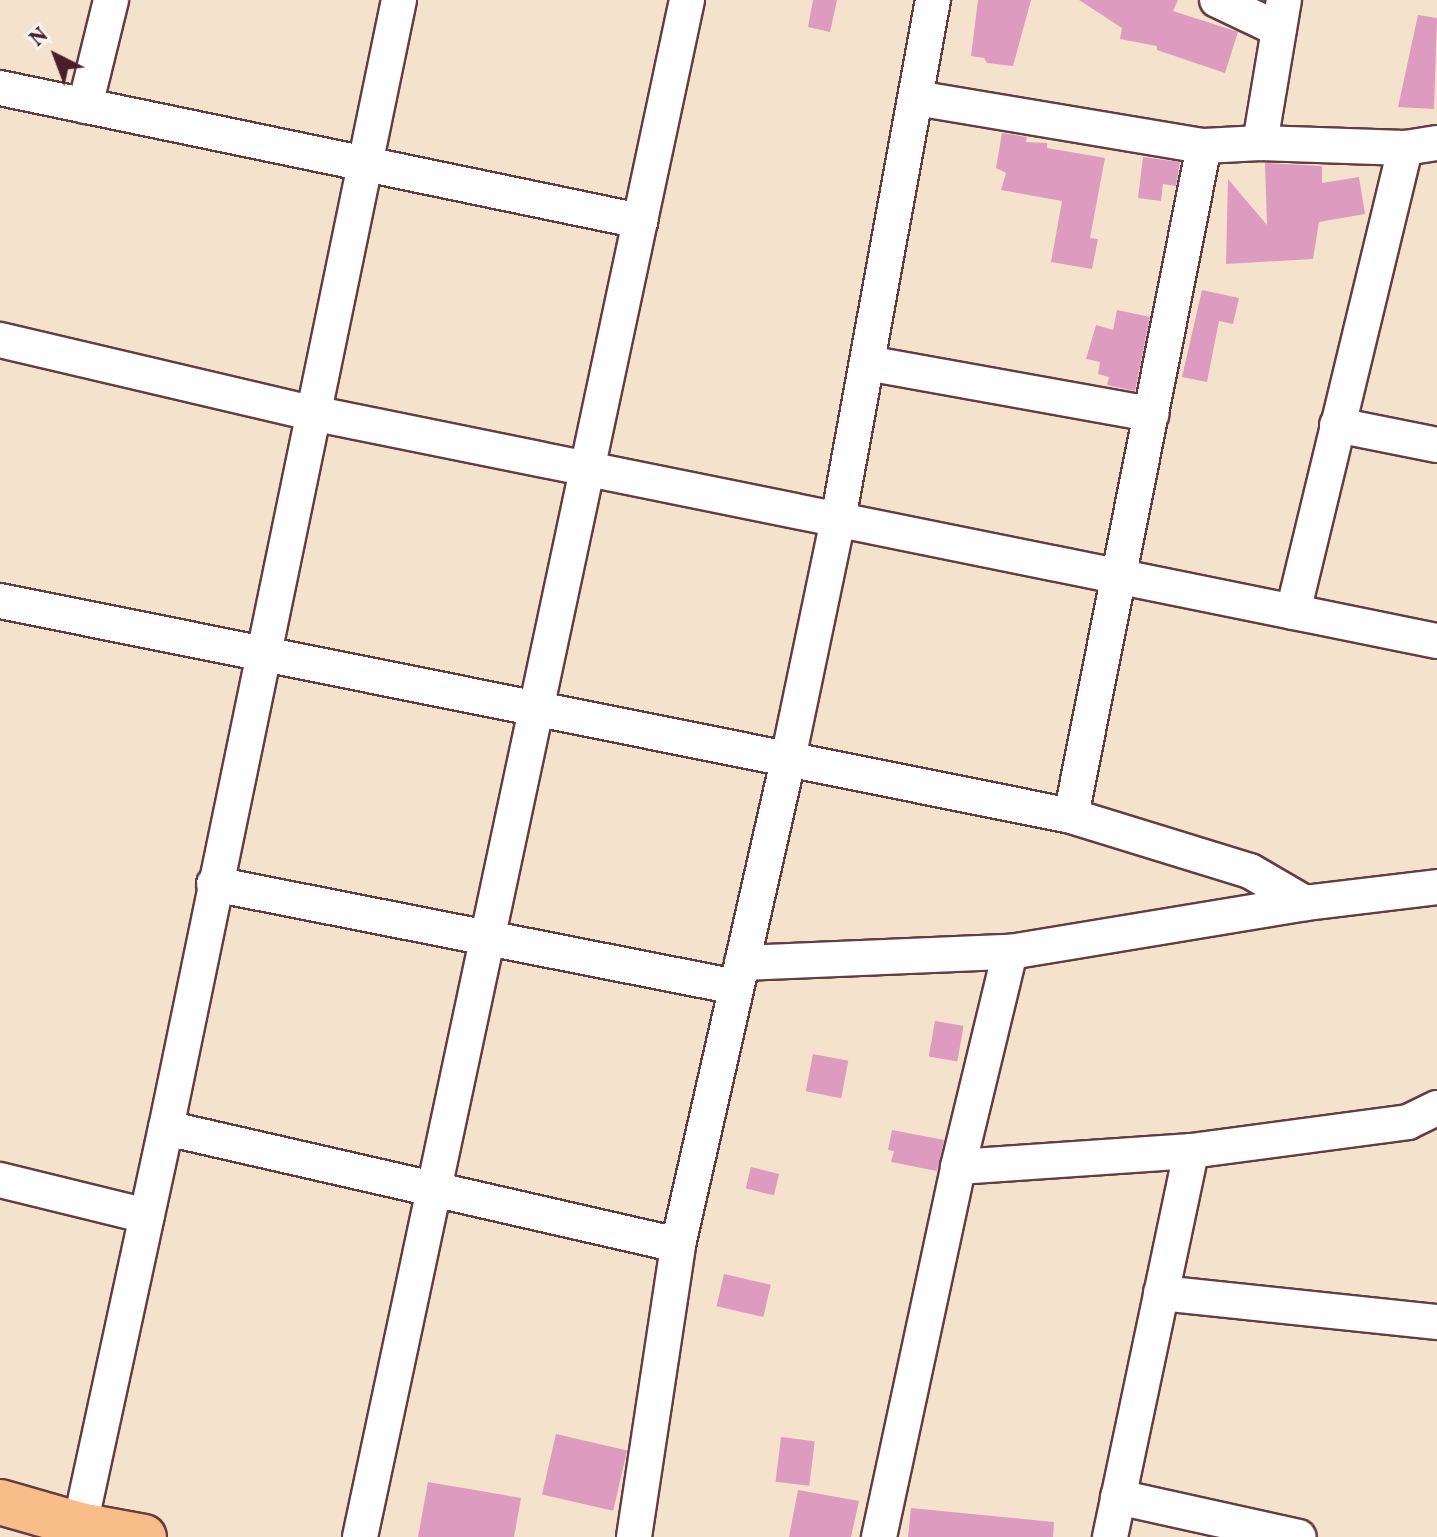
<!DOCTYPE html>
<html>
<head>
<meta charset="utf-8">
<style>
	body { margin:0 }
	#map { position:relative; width:1437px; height:1537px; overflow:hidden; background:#f5e2cd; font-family:Vollkorn,serif }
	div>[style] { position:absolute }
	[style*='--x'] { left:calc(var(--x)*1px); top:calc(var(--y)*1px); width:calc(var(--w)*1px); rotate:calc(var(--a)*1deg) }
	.building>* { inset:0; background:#dd9bc0; transform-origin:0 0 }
	.roads { filter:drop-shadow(2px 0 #643c43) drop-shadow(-2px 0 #643c43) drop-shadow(0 2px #643c43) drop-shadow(0 -2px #643c43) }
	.minor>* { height:34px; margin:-17px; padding:0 17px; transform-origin:17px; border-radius:17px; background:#fff }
	.major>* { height:44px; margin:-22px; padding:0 22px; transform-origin:22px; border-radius:22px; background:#f8bd89 }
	span { translate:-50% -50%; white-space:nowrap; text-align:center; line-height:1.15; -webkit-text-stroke:8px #f6f6f2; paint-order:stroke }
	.north { position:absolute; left:16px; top:16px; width:80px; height:80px; -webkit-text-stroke:6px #f6f6f2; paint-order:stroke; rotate:318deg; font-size:22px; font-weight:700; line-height:32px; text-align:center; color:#4a1f2b }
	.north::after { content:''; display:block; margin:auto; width:28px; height:36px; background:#4a1f2b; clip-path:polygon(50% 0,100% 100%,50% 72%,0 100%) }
</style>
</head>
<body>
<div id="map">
	<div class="building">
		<i style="clip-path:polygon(813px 0,837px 0,830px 32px,808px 27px)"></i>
		<i style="clip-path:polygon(978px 0,1031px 0,1013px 66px,987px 63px,984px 58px,971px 56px)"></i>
		<i style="clip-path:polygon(1079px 0,1178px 0,1173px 11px,1238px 32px,1225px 73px,1157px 50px,1157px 46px,1120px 39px,1122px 28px)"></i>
		<i style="clip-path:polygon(1418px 15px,1437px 18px,1434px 109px,1398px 107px)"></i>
		<i style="clip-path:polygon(1002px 133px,1027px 137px,1026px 142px,1047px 143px,1047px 148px,1105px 158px,1090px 238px,1098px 239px,1092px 269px,1051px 262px,1062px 201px,1001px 190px,1006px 173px,996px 168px)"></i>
		<i style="clip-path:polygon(1143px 157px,1180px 162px,1176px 186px,1163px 184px,1161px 201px,1138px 198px)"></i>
		<i style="clip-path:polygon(1265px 163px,1322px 166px,1322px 183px,1359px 177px,1365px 214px,1319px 222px,1313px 259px,1226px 264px,1228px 179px,1267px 225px)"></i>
		<i style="clip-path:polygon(1202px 290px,1239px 298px,1233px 324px,1219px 321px,1207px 382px,1182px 377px)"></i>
		<i style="clip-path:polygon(1117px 310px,1150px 317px,1135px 391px,1107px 385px,1109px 377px,1098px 374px,1100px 362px,1086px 359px,1096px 325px,1113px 330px)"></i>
		<i style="left:935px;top:1021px;width:29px;height:36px;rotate:10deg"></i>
		<i style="left:813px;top:1054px;width:36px;height:38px;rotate:11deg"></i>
		<i style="clip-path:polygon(892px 1130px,944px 1140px,937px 1171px,891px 1162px,894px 1151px,888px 1150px)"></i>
		<i style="left:751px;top:1167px;width:29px;height:22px;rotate:14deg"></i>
		<i style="left:724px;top:1274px;width:48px;height:33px;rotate:13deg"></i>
		<i style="left:556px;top:1434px;width:73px;height:62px;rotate:13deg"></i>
		<i style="left:781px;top:1437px;width:34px;height:45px;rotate:7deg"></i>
		<i style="clip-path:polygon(428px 1482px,521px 1498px,514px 1537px,418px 1537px)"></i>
		<i style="clip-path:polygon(798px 1490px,859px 1501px,851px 1537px,789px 1537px)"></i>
		<i style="clip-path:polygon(911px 1508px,1054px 1522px,1053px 1537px,908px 1537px)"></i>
	</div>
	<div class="roads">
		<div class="minor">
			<i style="--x:1217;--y:0;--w:68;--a:25.4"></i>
			<i style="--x:0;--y:88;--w:654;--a:11.74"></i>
			<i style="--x:916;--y:98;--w:292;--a:9.5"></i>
			<i style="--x:1204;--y:146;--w:56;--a:-3.1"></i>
			<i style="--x:1260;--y:143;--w:145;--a:2"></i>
			<i style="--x:1405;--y:148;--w:32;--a:-9"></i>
			<i style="--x:85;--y:106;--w:109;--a:-76.2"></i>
			<i style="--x:1260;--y:143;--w:145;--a:-80.5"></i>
			<i style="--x:0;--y:340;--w:320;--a:13.2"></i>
			<i style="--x:312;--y:413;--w:1148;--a:11.46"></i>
			<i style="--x:867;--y:363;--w:289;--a:10.2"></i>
			<i style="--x:1337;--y:425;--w:102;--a:11.3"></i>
			<i style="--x:0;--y:601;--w:1092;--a:11.35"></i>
			<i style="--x:1071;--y:816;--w:187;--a:17.1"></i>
			<i style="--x:1250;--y:871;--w:64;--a:30.2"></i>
			<i style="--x:1293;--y:612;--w:477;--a:-76.4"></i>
			<i style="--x:1071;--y:816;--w:683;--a:-78.77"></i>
			<i style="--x:214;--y:884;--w:532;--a:11.16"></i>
			<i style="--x:742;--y:963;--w:268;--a:-2.4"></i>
			<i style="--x:1010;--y:952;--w:299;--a:-9.4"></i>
			<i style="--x:1305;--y:903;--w:133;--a:-6.9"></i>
			<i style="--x:166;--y:1128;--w:525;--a:12.87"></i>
			<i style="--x:958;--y:1167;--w:234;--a:-3.9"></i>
			<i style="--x:1191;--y:1151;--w:219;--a:-7.6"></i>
			<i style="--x:1408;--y:1122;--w:32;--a:-26"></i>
			<i style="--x:0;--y:1180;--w:151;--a:13.8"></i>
			<i style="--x:1161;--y:1293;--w:278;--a:6"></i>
			<i style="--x:1118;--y:1497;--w:185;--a:12.5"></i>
			<i style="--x:80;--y:1525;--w:406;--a:-77.8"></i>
			<i style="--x:166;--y:1128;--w:1152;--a:-78.33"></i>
			<i style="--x:360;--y:1537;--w:1571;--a:-77.99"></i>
			<i style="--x:634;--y:1537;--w:295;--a:-81.4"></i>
			<i style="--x:678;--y:1245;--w:498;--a:-77.2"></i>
			<i style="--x:788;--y:759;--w:244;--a:-78.2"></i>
			<i style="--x:838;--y:520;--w:529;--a:-79.65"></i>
			<i style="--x:879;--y:1537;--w:378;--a:-77.9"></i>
			<i style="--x:958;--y:1167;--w:221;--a:-76.4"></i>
			<i style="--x:1110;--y:1537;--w:394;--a:-78.1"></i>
		</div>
		<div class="major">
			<i style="--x:0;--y:1502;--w:83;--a:16"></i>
			<i style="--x:80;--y:1525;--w:65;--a:10.6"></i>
		</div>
	</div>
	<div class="north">N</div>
</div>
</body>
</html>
